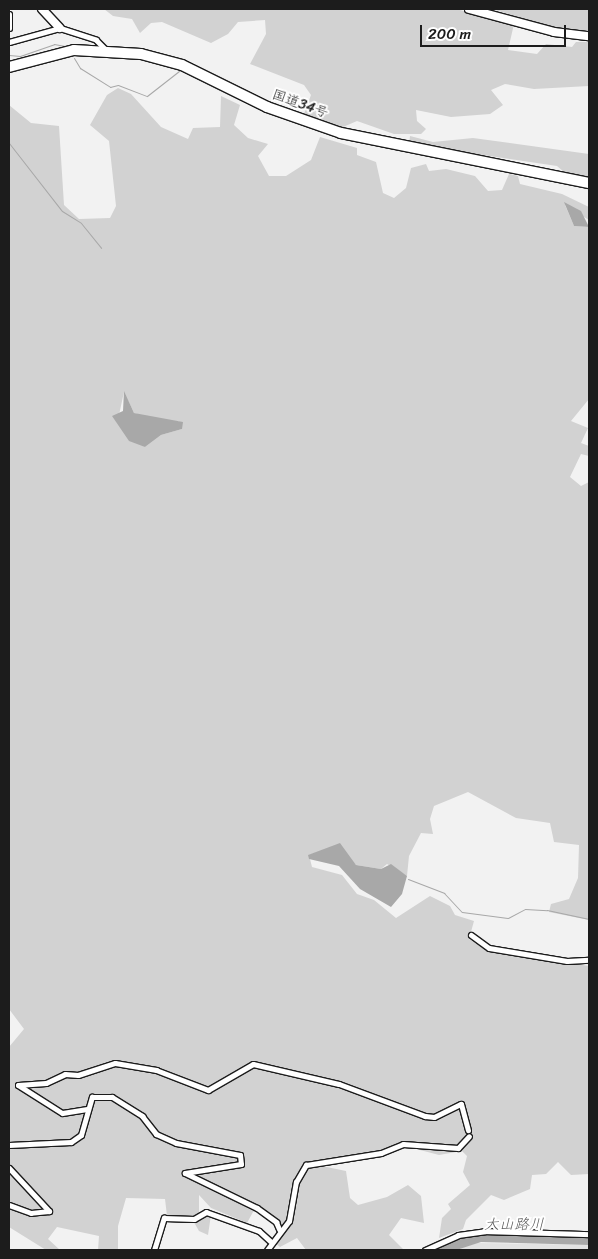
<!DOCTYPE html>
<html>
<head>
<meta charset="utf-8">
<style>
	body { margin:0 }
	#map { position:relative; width:598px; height:1259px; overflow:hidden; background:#f2f2f2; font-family:Sriracha,"Klee One",sans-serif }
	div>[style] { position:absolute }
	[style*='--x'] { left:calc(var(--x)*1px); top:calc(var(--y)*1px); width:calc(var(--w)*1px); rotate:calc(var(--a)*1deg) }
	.built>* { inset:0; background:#e2e2e2 }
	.green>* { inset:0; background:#d2d2d2 }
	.water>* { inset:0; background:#a8a8a8 }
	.stream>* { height:1px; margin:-0.5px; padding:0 0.5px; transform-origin:0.5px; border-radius:0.5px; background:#a8a8a8 }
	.river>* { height:9px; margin:-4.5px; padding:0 4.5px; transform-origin:4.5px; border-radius:4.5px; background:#a8a8a8 }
	.roads { filter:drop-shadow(1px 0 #1c1c1c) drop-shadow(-1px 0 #1c1c1c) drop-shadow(0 1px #1c1c1c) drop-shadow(0 -1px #1c1c1c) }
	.street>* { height:5px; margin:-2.5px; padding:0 2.5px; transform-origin:2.5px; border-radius:2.5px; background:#fff }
	.secondary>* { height:8px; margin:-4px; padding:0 4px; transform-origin:4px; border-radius:4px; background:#fff }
	.highway>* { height:10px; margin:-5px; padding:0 5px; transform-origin:5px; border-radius:5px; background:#fff }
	span { translate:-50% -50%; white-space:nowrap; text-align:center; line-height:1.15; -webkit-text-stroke:4px #fff; paint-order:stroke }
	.street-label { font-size:14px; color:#1c1c1c }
	.water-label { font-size:15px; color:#5b5b5b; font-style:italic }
	.frame { position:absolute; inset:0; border:10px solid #1c1c1c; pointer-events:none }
	.scale { position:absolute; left:420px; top:25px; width:146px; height:22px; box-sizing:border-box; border:2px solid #1c1c1c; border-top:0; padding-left:6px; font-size:15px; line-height:18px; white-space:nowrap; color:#1c1c1c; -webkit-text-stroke:4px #fff; paint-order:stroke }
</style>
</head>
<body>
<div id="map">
	<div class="built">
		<i style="clip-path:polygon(477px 1243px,589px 1245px,589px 1250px,455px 1250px)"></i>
	</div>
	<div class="green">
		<i style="clip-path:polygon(104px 9px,456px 9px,514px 24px,508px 50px,537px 54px,546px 44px,572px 47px,576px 42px,589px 42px,589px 86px,534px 89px,505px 84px,491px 90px,503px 105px,490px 114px,451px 117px,416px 110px,417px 121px,426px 129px,421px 134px,394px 134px,357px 121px,343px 127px,304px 114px,311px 95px,304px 85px,250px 64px,266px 34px,265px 20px,238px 22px,228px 34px,211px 43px,162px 22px,151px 23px,140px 33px,132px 19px,113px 16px)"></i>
		<i style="clip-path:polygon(492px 9px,589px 9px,589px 31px,554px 28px)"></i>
		<i style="clip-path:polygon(evenodd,118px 88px,131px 94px,161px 127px,188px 139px,193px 128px,220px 127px,221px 96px,240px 105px,234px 125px,248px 138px,268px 144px,258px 156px,269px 176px,286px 176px,311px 160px,320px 137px,357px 148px,357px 155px,376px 162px,383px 193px,394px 198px,406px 188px,411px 168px,426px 164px,429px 171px,446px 169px,475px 176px,488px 191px,502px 190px,509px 174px,518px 176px,520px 184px,562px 194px,589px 207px,589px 220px,565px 205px,574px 226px,589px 227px,589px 399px,571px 421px,588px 428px,581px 443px,589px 446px,589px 456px,581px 454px,570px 477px,581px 486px,589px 482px,589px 920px,549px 912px,551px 904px,569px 899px,578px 878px,579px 845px,554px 842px,550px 823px,516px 818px,468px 792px,434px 806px,430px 819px,433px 834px,421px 833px,409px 856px,407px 876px,387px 864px,381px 869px,356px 865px,336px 846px,309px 855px,312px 867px,342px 875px,357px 894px,374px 900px,396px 918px,430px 896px,450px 906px,455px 915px,474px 921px,469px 939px,484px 949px,589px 966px,589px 1174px,571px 1175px,558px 1162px,546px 1174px,532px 1175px,530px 1189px,504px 1200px,491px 1195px,466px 1220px,463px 1229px,439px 1238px,442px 1218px,451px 1209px,448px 1204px,470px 1185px,463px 1172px,467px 1156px,462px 1151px,439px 1155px,401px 1145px,317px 1165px,346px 1171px,350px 1198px,358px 1205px,387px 1197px,408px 1185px,421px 1196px,424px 1223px,401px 1218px,389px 1235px,404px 1250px,306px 1250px,297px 1238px,280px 1247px,275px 1243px,282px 1229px,279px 1219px,259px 1210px,253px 1212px,247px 1223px,211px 1208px,199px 1195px,199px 1212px,211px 1215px,208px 1235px,199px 1231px,191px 1217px,167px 1216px,165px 1199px,126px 1198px,118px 1226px,118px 1250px,98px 1250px,99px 1236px,57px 1227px,48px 1239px,60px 1250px,46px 1250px,9px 1227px,9px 1047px,24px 1029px,9px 1009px,9px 105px,31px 123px,59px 126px,64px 205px,79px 219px,110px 218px,116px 206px,109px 141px,90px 125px,107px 95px,118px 88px,124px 392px,134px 413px,168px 423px,179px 421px,182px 429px,161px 435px,145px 447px,119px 415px,124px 392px)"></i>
		<i style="clip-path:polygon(410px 136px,433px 142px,473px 138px,589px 154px,589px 178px,564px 172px,557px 166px,409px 144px)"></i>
	</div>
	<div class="water">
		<i style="clip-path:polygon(564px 202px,581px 211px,589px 227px,574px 226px)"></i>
		<i style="clip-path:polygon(124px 391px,134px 413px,183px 422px,182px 429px,161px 435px,145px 447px,129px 441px,112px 416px,123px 411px)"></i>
		<i style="clip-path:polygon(340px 843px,356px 865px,381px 869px,391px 864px,407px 876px,402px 894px,391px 907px,360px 889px,339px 866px,309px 859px,308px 855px)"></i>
	</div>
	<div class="stream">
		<i style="--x:9;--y:55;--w:11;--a:5"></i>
		<i style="--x:20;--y:56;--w:36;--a:-19"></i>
		<i style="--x:54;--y:44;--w:15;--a:11"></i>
		<i style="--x:74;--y:58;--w:12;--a:59"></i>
		<i style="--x:80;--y:68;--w:36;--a:32"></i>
		<i style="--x:110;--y:87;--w:8;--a:-14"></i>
		<i style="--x:118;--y:85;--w:31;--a:21"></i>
		<i style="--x:147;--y:96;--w:41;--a:-38"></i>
		<i style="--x:9;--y:143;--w:86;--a:52.1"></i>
		<i style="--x:62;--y:211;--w:22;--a:32"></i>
		<i style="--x:81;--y:223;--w:32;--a:51"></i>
		<i style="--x:408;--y:879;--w:39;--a:21"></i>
		<i style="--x:444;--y:893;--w:26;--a:47"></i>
		<i style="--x:462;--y:912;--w:46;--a:7.4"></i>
		<i style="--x:508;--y:918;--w:19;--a:-28"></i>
		<i style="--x:525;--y:909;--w:22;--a:3"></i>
		<i style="--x:547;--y:910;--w:43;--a:12.1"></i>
	</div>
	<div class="river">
		<i style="--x:440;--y:1250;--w:42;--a:-18"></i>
		<i style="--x:480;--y:1237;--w:109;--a:1.6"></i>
	</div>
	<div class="roads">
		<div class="street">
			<i style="--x:9;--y:14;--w:14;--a:90"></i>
			<i style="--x:9;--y:42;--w:53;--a:-15.4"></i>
			<i style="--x:60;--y:28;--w:38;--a:18"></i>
			<i style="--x:96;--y:40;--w:13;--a:45"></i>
			<i style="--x:471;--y:935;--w:22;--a:36"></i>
			<i style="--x:489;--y:948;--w:79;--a:9.5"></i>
			<i style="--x:567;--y:961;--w:22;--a:-3"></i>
			<i style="--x:87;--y:1109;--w:25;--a:171"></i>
			<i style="--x:62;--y:1113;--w:52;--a:-147.5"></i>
			<i style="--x:18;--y:1085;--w:28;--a:-4"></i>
			<i style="--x:46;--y:1083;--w:21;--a:-25"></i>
			<i style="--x:65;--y:1074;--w:13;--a:4"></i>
			<i style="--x:78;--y:1075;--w:39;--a:-18"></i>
			<i style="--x:115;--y:1063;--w:42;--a:9.7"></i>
			<i style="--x:156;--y:1070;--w:56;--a:21"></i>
			<i style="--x:208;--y:1090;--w:52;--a:-30"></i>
			<i style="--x:253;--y:1064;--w:88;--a:13.1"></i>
			<i style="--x:339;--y:1084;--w:92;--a:20.4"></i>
			<i style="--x:425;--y:1116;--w:9;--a:6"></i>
			<i style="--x:434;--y:1117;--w:30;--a:-26"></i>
			<i style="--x:461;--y:1104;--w:27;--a:75"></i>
			<i style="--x:9;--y:1145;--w:62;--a:-2.8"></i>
			<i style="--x:71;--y:1142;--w:12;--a:-35"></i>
			<i style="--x:81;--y:1135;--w:40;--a:-74"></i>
			<i style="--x:92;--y:1097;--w:20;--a:0"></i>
			<i style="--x:112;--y:1097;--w:36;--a:32"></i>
			<i style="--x:142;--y:1116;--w:23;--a:52"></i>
			<i style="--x:156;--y:1134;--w:22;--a:24"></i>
			<i style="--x:176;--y:1143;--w:65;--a:10.6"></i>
			<i style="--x:240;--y:1155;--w:9;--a:84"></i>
			<i style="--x:241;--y:1164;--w:57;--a:170.9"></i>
			<i style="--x:185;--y:1173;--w:80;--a:25.9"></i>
			<i style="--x:257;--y:1208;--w:24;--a:36"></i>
			<i style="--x:276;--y:1222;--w:8;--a:67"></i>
			<i style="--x:9;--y:1168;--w:59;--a:47.1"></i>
			<i style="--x:49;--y:1211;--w:18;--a:174"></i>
			<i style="--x:31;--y:1213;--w:23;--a:-160"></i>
			<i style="--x:154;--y:1250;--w:34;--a:-73"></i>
			<i style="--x:164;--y:1218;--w:30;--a:2"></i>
			<i style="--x:194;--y:1219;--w:14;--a:-30"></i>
			<i style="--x:206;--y:1212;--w:56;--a:19.7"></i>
			<i style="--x:259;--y:1231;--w:15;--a:42"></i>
			<i style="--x:267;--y:1250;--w:36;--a:-53"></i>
			<i style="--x:289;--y:1221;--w:40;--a:-80"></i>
			<i style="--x:296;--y:1182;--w:20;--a:-60"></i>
			<i style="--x:306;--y:1165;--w:76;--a:-9.1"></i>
			<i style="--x:381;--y:1153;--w:24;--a:-22"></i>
			<i style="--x:403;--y:1144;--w:55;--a:4.2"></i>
			<i style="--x:458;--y:1148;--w:16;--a:-47"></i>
			<i style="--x:425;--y:1250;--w:36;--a:-24"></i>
			<i style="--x:458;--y:1235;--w:27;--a:-8"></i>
			<i style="--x:485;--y:1231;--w:104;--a:1.7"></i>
		</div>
		<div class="secondary">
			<i style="--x:42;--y:9;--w:26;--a:47"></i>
			<i style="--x:469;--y:9;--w:88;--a:15.1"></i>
			<i style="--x:554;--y:32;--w:35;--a:7"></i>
		</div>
		<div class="highway">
			<i style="--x:9;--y:67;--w:67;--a:-14.7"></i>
			<i style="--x:74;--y:50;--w:67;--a:3.4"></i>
			<i style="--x:141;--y:54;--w:42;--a:15"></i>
			<i style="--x:182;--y:65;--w:95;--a:26.3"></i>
			<i style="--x:267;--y:107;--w:78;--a:19.4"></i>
			<i style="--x:341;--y:133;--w:253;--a:11.4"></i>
		</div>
	</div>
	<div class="street-label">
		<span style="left:300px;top:104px;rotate:20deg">国道34号</span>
	</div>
	<div class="water-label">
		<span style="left:514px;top:1225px">大山路川</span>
	</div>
	<div class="frame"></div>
	<div class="scale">200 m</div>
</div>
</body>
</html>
